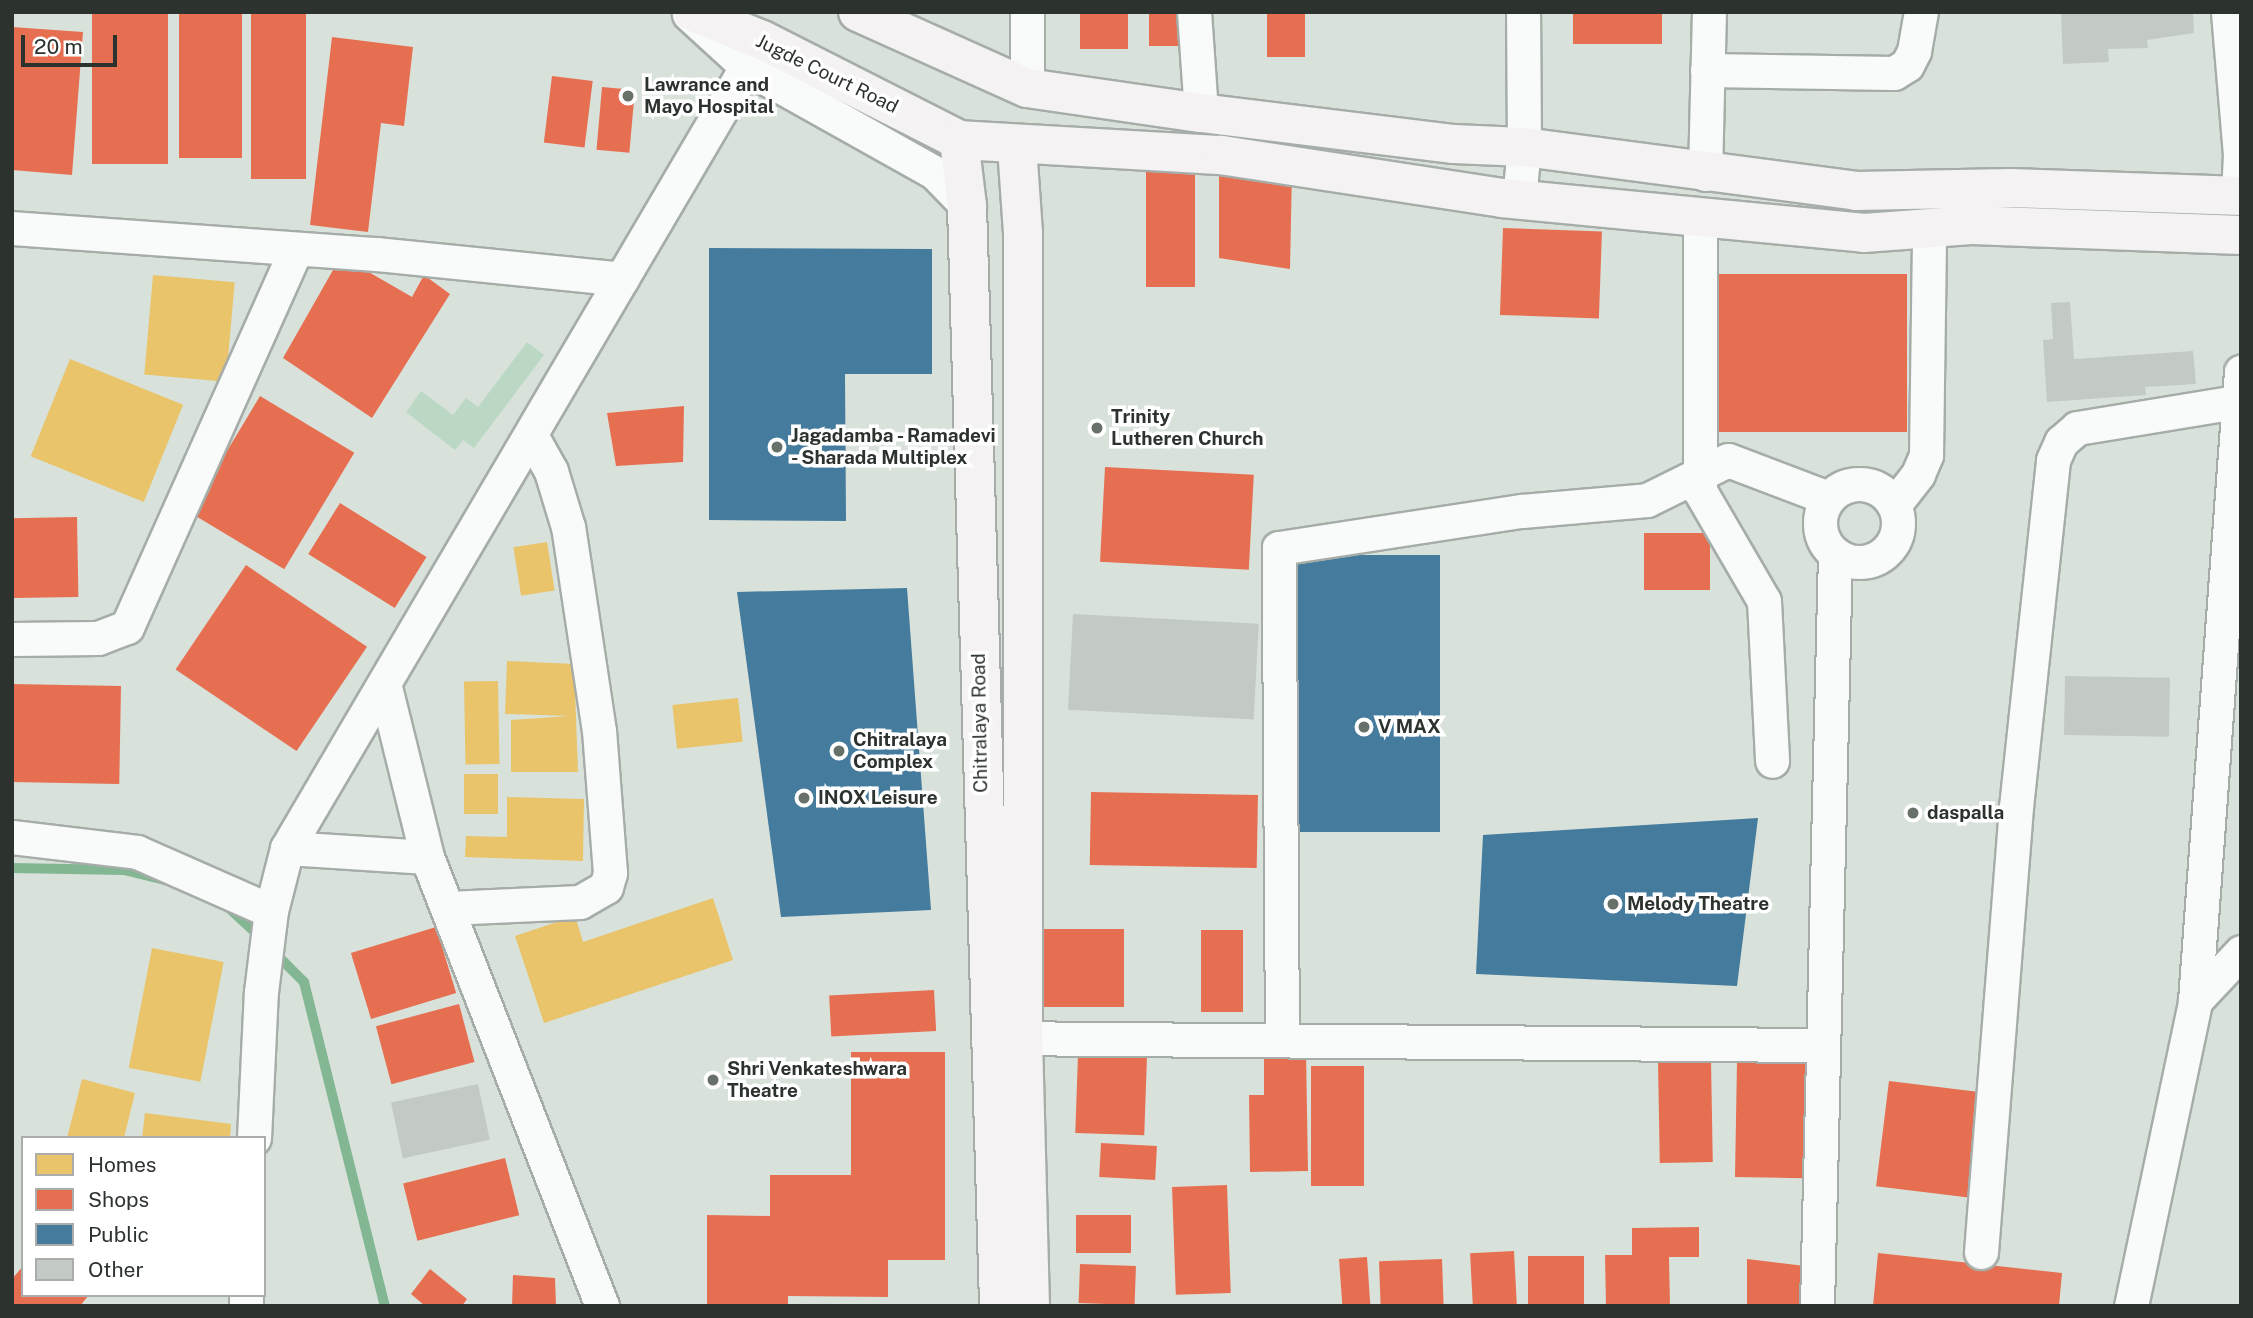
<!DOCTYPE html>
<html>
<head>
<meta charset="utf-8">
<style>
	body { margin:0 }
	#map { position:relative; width:2253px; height:1318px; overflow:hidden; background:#d8e2db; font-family:"Public Sans",sans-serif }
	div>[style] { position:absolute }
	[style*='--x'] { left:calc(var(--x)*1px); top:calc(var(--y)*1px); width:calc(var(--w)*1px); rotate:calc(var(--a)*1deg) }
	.green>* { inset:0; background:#bbd8c4 }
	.homes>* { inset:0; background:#e9c46a; transform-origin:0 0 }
	.shops>* { inset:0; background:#e76f51; transform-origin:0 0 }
	.public>* { inset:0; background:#457b9d; transform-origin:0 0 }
	.stream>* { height:10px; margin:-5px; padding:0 5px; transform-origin:5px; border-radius:5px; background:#83b794 }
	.building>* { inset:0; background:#c3cac5; transform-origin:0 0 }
	.roads { filter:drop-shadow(2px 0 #a6ada8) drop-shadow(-2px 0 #a6ada8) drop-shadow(0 2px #a6ada8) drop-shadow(0 -2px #a6ada8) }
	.minor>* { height:33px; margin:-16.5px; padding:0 16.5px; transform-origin:16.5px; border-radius:16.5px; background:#f9fbfa }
	.minor>.ring { margin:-16.5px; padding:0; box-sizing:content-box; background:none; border:33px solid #f9fbfa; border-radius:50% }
	.major>* { height:38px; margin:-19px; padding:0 19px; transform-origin:19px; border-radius:19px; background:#f4f2f3 }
	.dots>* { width:19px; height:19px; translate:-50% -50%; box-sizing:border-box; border:4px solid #fff; border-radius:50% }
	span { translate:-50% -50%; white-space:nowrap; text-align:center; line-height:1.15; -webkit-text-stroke:7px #fff; paint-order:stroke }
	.street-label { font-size:19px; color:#2c322d }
	.poi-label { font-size:19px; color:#2c322d; font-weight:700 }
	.left { translate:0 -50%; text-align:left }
	.frame { position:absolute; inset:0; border:14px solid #2c322d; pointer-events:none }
	.legend { position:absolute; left:21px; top:1136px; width:245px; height:161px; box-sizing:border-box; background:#fff; border:2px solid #abadab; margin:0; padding:9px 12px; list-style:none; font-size:21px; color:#2c322d }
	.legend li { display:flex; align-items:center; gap:14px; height:35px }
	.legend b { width:35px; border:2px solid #abadab }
	.scale { position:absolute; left:21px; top:35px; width:96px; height:32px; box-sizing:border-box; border:4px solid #2c322d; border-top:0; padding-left:9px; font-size:21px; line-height:24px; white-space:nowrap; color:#2c322d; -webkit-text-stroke:5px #fff; paint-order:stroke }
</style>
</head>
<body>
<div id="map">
	<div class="green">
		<i style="clip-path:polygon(527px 342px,544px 355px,474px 448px,463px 440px,455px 450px,406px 412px,421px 391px,453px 415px,466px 398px,478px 407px)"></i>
	</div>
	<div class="homes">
		<i style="left:153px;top:275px;width:82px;height:100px;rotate:5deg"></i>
		<i style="left:70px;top:359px;width:122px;height:105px;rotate:22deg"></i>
		<i style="left:547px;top:542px;width:49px;height:34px;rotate:81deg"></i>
		<i style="clip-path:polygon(507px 661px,574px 664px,578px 772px,511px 772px,511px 720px,570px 716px,505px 714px)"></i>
		<i style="left:498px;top:681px;width:83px;height:34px;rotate:89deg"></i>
		<i style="left:738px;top:698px;width:44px;height:66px;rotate:84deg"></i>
		<i style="left:464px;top:774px;width:34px;height:40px"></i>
		<i style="clip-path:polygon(507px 797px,584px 799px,583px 861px,465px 857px,466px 836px,507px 837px)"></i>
		<i style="clip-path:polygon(713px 898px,733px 960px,544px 1023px,515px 936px,575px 916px,583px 942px)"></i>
		<i style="left:152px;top:948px;width:73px;height:122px;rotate:11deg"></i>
		<i style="clip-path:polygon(82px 1079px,135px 1093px,124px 1138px,67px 1138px)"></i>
		<i style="clip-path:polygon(145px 1113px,231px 1124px,230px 1138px,142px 1138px)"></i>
	</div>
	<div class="shops">
		<i style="left:92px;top:12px;width:76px;height:152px"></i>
		<i style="left:179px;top:12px;width:63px;height:146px"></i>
		<i style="left:251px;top:12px;width:55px;height:167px"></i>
		<i style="left:1080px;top:12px;width:48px;height:37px"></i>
		<i style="left:1149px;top:12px;width:38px;height:34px"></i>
		<i style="left:1267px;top:12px;width:38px;height:45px"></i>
		<i style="left:1573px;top:12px;width:89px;height:32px"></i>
		<i style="clip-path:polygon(12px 27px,83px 32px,72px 175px,12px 170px)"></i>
		<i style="clip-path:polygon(332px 37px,413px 47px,404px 126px,381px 123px,368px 232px,310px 225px)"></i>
		<i style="left:552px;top:76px;width:41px;height:67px;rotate:7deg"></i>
		<i style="left:602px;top:87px;width:33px;height:63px;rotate:5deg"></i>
		<i style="clip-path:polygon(1219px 164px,1292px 170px,1290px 269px,1219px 258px)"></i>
		<i style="left:1146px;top:168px;width:49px;height:119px"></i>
		<i style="left:1503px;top:228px;width:99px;height:87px;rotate:2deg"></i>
		<i style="clip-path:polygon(341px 256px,412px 297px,424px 275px,450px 294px,372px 418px,283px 358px)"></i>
		<i style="left:1708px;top:274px;width:199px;height:158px"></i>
		<i style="left:260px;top:396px;width:110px;height:136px;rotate:31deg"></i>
		<i style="clip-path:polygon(684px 406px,683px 462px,616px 466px,607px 413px)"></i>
		<i style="left:1105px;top:467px;width:149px;height:95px;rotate:3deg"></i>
		<i style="left:340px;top:503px;width:102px;height:60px;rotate:32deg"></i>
		<i style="left:77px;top:517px;width:80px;height:65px;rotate:89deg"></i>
		<i style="left:1644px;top:533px;width:66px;height:57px"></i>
		<i style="left:246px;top:565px;width:146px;height:126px;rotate:34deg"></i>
		<i style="left:12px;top:684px;width:109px;height:98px;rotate:1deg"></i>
		<i style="left:1091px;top:792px;width:167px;height:73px;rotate:1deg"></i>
		<i style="left:436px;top:927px;width:69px;height:89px;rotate:73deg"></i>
		<i style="left:1124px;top:929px;width:78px;height:88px;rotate:90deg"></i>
		<i style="left:1243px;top:930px;width:82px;height:42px;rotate:90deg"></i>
		<i style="left:934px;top:990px;width:41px;height:105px;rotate:87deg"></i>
		<i style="left:459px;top:1004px;width:60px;height:86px;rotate:75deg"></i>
		<i style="clip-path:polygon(851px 1052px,945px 1052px,945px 1260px,888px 1260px,888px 1297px,788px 1296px,788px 1306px,707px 1306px,707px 1215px,770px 1216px,770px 1175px,851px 1175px)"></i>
		<i style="clip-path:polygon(1306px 1052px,1308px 1171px,1250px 1172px,1249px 1095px,1264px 1095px,1264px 1053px)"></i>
		<i style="left:1078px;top:1055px;width:69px;height:78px;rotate:2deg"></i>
		<i style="left:1711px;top:1060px;width:102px;height:53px;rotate:89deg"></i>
		<i style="left:1737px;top:1062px;width:70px;height:115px;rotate:1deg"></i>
		<i style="left:1311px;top:1066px;width:53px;height:120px"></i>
		<i style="left:1889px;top:1081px;width:93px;height:106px;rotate:7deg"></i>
		<i style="left:1101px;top:1143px;width:56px;height:34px;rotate:3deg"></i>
		<i style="left:505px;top:1158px;width:59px;height:105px;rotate:76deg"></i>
		<i style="left:1227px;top:1185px;width:108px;height:55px;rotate:88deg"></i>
		<i style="left:1076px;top:1215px;width:55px;height:38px"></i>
		<i style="clip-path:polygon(1699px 1227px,1699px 1257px,1669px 1257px,1670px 1306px,1606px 1306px,1605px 1255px,1632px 1255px,1632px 1228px)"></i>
		<i style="left:1514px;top:1251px;width:55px;height:44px;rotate:87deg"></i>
		<i style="clip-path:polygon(1878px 1253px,2062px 1273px,2059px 1306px,1873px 1306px)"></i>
		<i style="left:1528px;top:1256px;width:56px;height:50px"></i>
		<i style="left:1367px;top:1257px;width:49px;height:28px;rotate:86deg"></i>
		<i style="left:1442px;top:1259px;width:47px;height:63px;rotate:88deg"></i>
		<i style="clip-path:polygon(1747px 1259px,1805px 1266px,1806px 1306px,1747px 1306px)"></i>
		<i style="left:1080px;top:1264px;width:56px;height:39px;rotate:2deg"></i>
		<i style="clip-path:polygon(23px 1266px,23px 1295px,89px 1295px,80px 1306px,12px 1306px,12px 1279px)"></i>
		<i style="clip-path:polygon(430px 1269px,467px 1299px,462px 1306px,425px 1306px,411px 1294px)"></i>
		<i style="clip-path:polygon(513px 1275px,555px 1278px,556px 1306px,512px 1306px)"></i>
	</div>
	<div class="public">
		<i style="clip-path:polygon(709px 248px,932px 249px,932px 374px,845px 374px,846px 521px,709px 520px)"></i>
		<i style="left:1440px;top:555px;width:277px;height:150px;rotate:90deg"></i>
		<i style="clip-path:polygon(907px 588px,931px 910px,781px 917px,737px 592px)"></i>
		<i style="clip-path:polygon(1758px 818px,1737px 986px,1476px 974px,1483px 835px)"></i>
	</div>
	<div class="stream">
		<i style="--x:12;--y:868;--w:112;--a:1"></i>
		<i style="--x:124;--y:870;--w:42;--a:13.7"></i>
		<i style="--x:229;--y:908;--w:41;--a:43"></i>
		<i style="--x:274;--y:952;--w:42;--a:45"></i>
		<i style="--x:304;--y:982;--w:334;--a:76"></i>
	</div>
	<div class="building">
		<i style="clip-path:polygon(2061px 12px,2193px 12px,2194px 33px,2147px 40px,2148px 48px,2108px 49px,2109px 62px,2063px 64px)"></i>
		<i style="clip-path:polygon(2070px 302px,2074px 359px,2193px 351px,2196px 384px,2145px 387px,2146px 395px,2047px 402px,2043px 340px,2053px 339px,2051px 303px)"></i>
		<i style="left:1073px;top:614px;width:186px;height:96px;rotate:3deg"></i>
		<i style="left:2065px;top:676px;width:105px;height:59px;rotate:1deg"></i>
		<i style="left:478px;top:1084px;width:57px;height:89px;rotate:78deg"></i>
	</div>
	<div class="roads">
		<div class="minor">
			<i style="--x:1194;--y:12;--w:101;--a:86"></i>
			<i style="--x:2228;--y:12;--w:143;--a:85.2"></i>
			<i style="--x:2240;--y:154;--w:41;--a:92.8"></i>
			<i style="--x:689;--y:14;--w:80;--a:42.5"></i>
			<i style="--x:748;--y:68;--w:214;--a:29.3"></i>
			<i style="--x:935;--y:173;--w:46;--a:45.9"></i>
			<i style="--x:1707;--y:70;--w:187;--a:0.9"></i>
			<i style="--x:1894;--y:73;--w:15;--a:-32"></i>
			<i style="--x:1907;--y:65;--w:16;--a:-63"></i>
			<i style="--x:1914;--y:51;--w:40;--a:-80"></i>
			<i style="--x:1027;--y:88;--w:76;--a:-90"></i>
			<i style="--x:1705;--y:174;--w:162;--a:-88.6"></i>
			<i style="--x:1519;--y:199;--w:52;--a:-84.5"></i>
			<i style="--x:1524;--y:147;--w:135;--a:-90.4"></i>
			<i style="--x:1700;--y:220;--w:271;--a:90"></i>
			<i style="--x:1700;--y:491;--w:127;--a:59.8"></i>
			<i style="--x:1764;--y:601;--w:160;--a:87.1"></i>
			<i style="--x:12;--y:228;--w:366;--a:4.1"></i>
			<i style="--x:377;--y:254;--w:246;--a:5.8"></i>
			<i class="ring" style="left:1820px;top:484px;width:45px;height:45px"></i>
			<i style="--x:1894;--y:505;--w:39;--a:-52"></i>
			<i style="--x:1918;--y:474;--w:21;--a:-67"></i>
			<i style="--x:1926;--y:455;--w:227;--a:-89.2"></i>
			<i style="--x:12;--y:639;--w:86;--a:-0.7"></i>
			<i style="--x:98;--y:638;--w:31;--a:-21"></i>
			<i style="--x:127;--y:627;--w:412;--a:-65.9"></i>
			<i style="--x:385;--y:687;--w:175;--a:76.1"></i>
			<i style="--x:427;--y:857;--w:482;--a:68.7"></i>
			<i style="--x:12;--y:837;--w:126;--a:6.8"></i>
			<i style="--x:137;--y:852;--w:146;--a:23.8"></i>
			<i style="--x:287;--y:848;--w:140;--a:3.7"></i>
			<i style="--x:448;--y:908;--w:132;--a:-2.6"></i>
			<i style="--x:580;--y:902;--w:30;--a:-30"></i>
			<i style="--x:606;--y:887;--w:15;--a:-74"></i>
			<i style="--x:610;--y:873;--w:142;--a:-94.4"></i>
			<i style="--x:599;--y:731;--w:206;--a:-98.6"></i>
			<i style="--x:568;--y:527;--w:59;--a:-106.9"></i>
			<i style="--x:551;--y:471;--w:41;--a:-119.1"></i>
			<i style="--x:2195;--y:1001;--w:67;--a:-46.8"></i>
			<i style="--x:996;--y:1038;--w:824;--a:0.49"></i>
			<i style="--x:1282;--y:1039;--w:491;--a:-90.4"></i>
			<i style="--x:1279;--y:548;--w:246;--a:-8.7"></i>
			<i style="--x:1522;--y:511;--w:125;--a:-5"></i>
			<i style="--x:1647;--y:500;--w:90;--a:-26.3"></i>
			<i style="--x:1728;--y:460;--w:107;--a:20.8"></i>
			<i style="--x:254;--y:1138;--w:146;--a:-87.3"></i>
			<i style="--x:261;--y:992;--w:82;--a:-83"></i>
			<i style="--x:271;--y:911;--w:65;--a:-75.7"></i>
			<i style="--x:287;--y:848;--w:937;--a:-59.55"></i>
			<i style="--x:1981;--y:1252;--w:446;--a:-85.5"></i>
			<i style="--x:2016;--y:807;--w:349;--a:-83.9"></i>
			<i style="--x:2053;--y:460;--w:20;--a:-66"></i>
			<i style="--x:2061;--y:442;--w:21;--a:-41"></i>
			<i style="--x:2077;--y:428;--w:160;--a:-9.3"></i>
			<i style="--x:246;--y:1306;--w:11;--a:-90"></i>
			<i style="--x:1817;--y:1306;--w:752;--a:-88.63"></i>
			<i style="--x:2131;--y:1306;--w:312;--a:-78.1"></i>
			<i style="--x:2195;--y:1001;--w:631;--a:-85.82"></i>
		</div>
		<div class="major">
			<i style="--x:693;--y:12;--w:74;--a:22.1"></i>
			<i style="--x:762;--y:40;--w:221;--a:26.9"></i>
			<i style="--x:959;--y:140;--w:262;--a:3.3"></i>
			<i style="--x:1221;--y:155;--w:284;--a:8.7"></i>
			<i style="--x:1502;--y:198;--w:364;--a:5.5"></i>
			<i style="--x:1864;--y:233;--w:107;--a:-4.3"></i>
			<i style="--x:1971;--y:225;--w:270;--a:2.1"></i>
			<i style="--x:858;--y:12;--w:185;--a:24.2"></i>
			<i style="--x:1027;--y:88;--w:176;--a:8.2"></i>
			<i style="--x:1201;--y:113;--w:255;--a:7"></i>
			<i style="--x:1454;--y:144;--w:70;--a:2.5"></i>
			<i style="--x:1524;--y:147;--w:335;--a:7.5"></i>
			<i style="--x:1856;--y:191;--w:154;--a:-1.1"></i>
			<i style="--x:2010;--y:188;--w:231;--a:2"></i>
			<i style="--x:959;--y:140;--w:66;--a:83.1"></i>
			<i style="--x:967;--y:206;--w:1100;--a:88.33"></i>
			<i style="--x:1017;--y:147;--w:85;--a:86"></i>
			<i style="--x:1023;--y:232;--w:807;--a:90"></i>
			<i style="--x:1023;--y:1039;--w:267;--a:88.5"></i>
		</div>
	</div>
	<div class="dots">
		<i style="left:628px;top:96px;background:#68706a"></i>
		<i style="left:1097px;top:428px;background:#68706a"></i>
		<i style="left:777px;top:447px;background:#68706a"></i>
		<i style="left:1364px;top:727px;background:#68706a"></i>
		<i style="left:839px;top:751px;background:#68706a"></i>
		<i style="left:804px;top:798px;background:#68706a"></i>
		<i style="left:1913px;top:813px;background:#68706a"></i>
		<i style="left:1613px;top:904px;background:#68706a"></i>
		<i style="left:713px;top:1080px;background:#68706a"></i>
	</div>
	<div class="street-label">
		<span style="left:827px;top:74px;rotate:26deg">Jugde Court Road</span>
		<span style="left:980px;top:723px;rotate:-91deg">Chitralaya Road</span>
	</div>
	<div class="poi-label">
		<span class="left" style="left:644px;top:96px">Lawrance and<br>Mayo Hospital</span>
		<span class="left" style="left:1111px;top:428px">Trinity<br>Lutheren Church</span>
		<span class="left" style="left:791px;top:447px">Jagadamba - Ramadevi<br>- Sharada Multiplex</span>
		<span class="left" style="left:1378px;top:727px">V MAX</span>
		<span class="left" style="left:853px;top:751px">Chitralaya<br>Complex</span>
		<span class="left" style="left:818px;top:798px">INOX Leisure</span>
		<span class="left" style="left:1927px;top:813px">daspalla</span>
		<span class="left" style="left:1627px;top:904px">Melody Theatre</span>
		<span class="left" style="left:727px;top:1080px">Shri Venkateshwara<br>Theatre</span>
	</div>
	<div class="frame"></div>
	<ul class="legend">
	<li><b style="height:19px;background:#e9c46a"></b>Homes</li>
	<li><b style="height:19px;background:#e76f51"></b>Shops</li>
	<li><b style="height:19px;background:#457b9d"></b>Public</li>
	<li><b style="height:19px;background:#c3cac5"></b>Other</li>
	</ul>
	<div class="scale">20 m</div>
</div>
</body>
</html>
